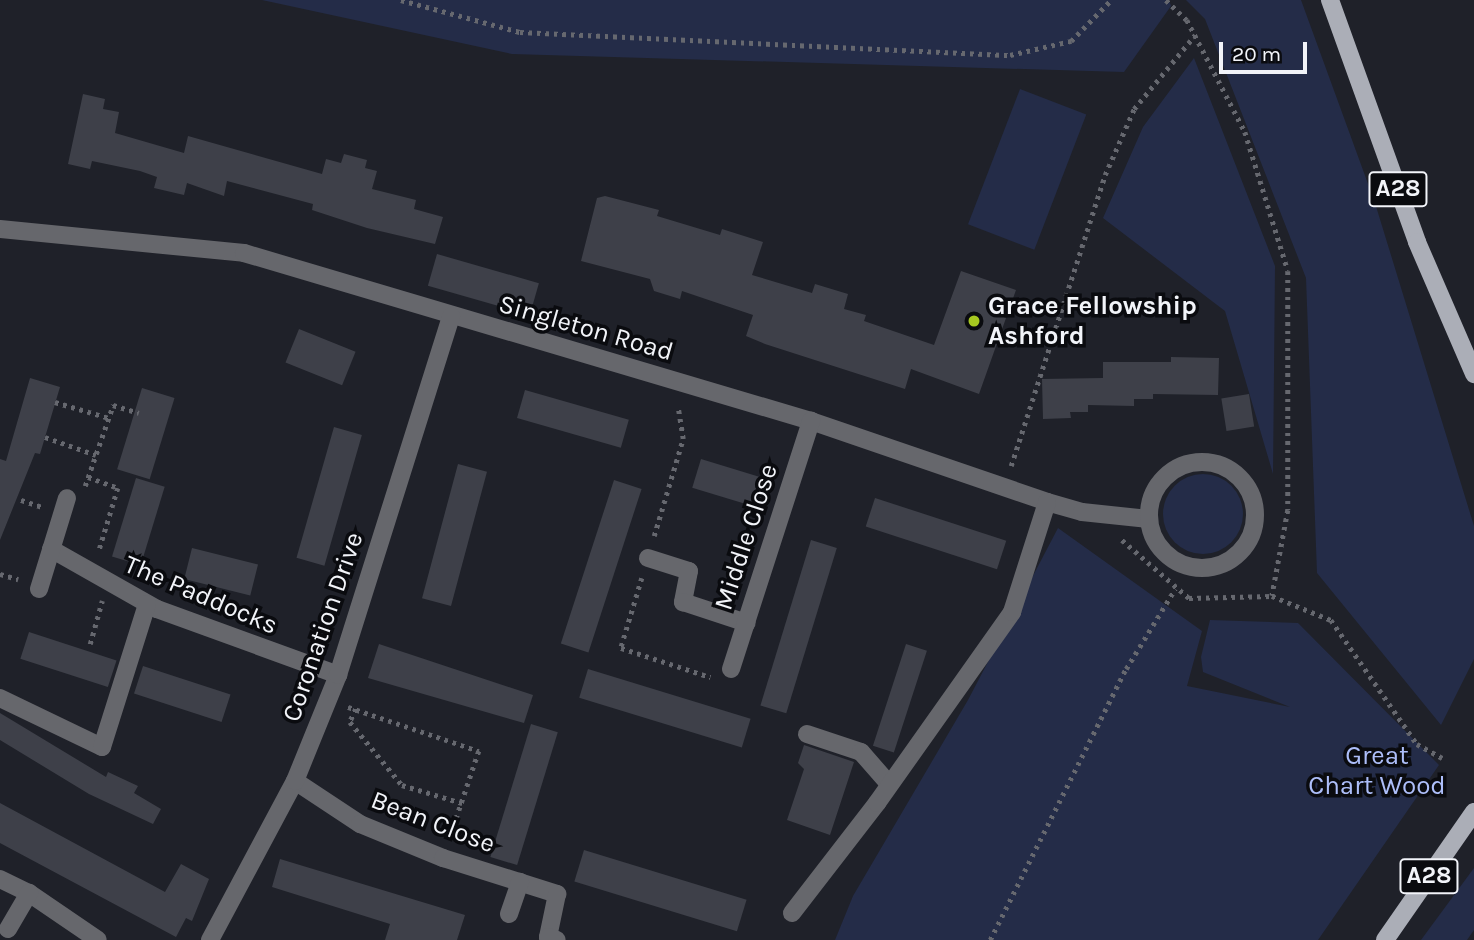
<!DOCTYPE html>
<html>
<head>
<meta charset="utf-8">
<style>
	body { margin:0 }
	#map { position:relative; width:1474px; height:940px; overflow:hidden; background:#1f2129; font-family:Karla,sans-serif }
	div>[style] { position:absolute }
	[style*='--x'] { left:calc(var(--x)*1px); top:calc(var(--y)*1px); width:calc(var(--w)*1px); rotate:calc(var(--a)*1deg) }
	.green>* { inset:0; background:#242c48; transform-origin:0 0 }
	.round { border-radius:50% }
	.building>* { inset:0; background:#3e4049; transform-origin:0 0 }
	.path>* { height:4.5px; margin-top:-2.25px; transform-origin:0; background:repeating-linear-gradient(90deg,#66686f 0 3.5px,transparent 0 8.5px) }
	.minor>* { height:18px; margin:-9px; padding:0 9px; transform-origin:9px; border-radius:9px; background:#66676c }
	.minor>.ring { margin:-9px; padding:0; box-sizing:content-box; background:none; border:18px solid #66676c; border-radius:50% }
	.major>* { height:18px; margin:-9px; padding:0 9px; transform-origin:9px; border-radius:9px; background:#abaeb7 }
	.dots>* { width:19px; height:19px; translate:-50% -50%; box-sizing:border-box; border:4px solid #0a0b0f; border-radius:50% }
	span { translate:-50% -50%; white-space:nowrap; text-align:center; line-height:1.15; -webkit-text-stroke:7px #0a0b0f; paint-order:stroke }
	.shield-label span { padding:2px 5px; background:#0a0b0f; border:2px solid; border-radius:5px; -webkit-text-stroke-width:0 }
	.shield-label { font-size:24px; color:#f2f4f9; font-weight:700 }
	.poi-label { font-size:26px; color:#f2f4f9; font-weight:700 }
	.left { translate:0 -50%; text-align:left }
	.street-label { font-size:26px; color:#f2f4f9 }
	.park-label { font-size:26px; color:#adbef9 }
	.scale { position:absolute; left:1219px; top:42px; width:88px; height:32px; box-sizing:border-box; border:4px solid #f2f4f9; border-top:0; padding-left:9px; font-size:21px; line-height:24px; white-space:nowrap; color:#f2f4f9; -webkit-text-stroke:5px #0a0b0f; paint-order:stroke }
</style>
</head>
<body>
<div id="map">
	<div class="green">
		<i style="clip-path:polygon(262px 0,1169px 0,1171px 6px,1124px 72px,512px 54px)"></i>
		<i style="clip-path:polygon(1186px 0,1301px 0,1375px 203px,1474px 526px,1474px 659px,1441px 725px,1317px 573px,1306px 278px,1205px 19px)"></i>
		<i style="clip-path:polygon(1194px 58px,1275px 266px,1273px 474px,1225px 311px,1103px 218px,1143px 127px)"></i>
		<i style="left:1020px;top:89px;width:71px;height:145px;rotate:21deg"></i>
		<i class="round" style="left:1163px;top:474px;width:80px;height:80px"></i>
		<i style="clip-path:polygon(1058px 528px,1202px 631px,1187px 686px,1290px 707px,1203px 672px,1201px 657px,1210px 620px,1298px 623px,1439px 765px,1318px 940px,835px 940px,853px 896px,968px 700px)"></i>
		<i style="clip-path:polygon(1474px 868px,1474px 930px,1467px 940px,1421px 940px)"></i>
	</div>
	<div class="building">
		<i style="clip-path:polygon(83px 94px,105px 99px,103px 109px,119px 112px,115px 133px,184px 153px,188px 136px,322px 174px,326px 159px,341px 163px,344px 154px,367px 160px,365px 168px,377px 171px,372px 189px,416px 200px,414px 209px,443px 217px,435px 244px,367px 228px,312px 210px,313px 204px,227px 181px,224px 196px,187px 183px,184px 195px,154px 188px,157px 177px,140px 171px,92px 161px,90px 169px,68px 164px)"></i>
		<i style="clip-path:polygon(605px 196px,659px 210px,657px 216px,720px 235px,722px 229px,763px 242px,752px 275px,812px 293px,815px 284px,848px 294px,844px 309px,866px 315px,864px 321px,934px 345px,961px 271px,1016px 290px,979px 394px,911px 369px,905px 389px,765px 344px,746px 336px,753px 315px,682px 291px,680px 299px,654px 291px,650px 279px,581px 261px,597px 198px)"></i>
		<i style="left:437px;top:254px;width:106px;height:33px;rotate:16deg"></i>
		<i style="left:299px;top:329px;width:61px;height:36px;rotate:22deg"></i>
		<i style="clip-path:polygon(1171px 357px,1219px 358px,1218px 395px,1153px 394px,1153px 399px,1134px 399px,1134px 406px,1088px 405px,1088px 412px,1070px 412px,1071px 418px,1043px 419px,1042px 379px,1103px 378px,1103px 362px,1171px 362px)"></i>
		<i style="clip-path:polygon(30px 378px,60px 387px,40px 454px,35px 453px,0 540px,0 459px,6px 461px)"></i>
		<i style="left:142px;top:388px;width:34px;height:85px;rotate:17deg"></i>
		<i style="left:525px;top:390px;width:108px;height:29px;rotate:16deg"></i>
		<i style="left:1249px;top:394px;width:33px;height:28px;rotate:81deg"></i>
		<i style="left:334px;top:427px;width:29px;height:136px;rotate:16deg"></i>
		<i style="left:701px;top:459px;width:69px;height:30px;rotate:17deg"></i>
		<i style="left:458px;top:464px;width:30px;height:139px;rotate:15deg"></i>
		<i style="left:136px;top:478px;width:30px;height:82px;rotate:17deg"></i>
		<i style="left:614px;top:480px;width:29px;height:172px;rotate:18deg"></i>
		<i style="left:875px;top:498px;width:138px;height:30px;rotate:18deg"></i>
		<i style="left:811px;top:540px;width:27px;height:173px;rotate:17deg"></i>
		<i style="left:192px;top:548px;width:68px;height:32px;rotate:14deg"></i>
		<i style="left:29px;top:632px;width:92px;height:28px;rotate:18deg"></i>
		<i style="clip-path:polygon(379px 644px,533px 695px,524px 723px,368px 678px)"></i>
		<i style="left:906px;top:644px;width:22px;height:107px;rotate:18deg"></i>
		<i style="left:143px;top:666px;width:92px;height:29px;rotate:18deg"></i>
		<i style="left:588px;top:669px;width:170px;height:30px;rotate:17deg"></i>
		<i style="clip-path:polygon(0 713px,106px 777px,108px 772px,138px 786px,134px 793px,161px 809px,153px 824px,89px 794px,0 740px)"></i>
		<i style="left:531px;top:724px;width:28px;height:139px;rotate:17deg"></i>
		<i style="clip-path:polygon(804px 745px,854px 762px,830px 835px,787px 820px,804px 769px,798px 763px)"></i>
		<i style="clip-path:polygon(0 803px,165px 892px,181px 864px,209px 879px,192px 921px,186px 918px,176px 937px,0 843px)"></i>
		<i style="left:584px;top:850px;width:170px;height:33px;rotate:17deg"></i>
		<i style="clip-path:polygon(280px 859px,465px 915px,457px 940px,385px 940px,390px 924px,272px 887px)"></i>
	</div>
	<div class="path">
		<i style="--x:401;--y:0;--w:123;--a:15.1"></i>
		<i style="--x:520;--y:32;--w:491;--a:2.7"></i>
		<i style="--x:1010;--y:55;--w:63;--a:-12.9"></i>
		<i style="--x:1071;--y:41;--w:57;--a:-45.7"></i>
		<i style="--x:1166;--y:0;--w:29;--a:44"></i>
		<i style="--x:1187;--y:20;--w:126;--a:62.6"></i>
		<i style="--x:1245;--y:132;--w:145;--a:72.8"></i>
		<i style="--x:1288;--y:271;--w:239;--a:90"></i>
		<i style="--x:1288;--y:510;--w:87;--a:100.5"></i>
		<i style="--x:55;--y:402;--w:56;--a:16.5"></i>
		<i style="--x:45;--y:437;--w:54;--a:19.4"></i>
		<i style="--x:1011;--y:466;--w:306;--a:-72.1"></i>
		<i style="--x:1105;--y:175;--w:72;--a:-66.3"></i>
		<i style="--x:1134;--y:109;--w:96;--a:-50.5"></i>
		<i style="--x:88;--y:477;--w:32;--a:20"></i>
		<i style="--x:118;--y:488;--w:66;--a:106.8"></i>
		<i style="--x:85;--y:486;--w:86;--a:-70.9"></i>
		<i style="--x:113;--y:405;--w:27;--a:17"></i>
		<i style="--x:21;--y:500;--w:22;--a:18"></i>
		<i style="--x:654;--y:536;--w:101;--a:-73.4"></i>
		<i style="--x:683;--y:439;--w:33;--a:-99"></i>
		<i style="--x:1122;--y:540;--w:89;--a:40.9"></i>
		<i style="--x:1189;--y:598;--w:83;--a:-1.4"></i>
		<i style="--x:1272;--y:596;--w:64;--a:22.1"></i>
		<i style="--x:1331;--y:620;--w:151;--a:55.3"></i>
		<i style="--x:1417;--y:744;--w:29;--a:29"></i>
		<i style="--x:0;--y:574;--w:19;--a:16"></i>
		<i style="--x:642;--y:578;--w:73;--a:106.7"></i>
		<i style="--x:621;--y:648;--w:94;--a:18"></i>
		<i style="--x:90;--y:644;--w:45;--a:-74.4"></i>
		<i style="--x:348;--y:707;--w:138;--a:18.6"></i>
		<i style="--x:479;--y:751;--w:91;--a:108.6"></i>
		<i style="--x:356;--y:709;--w:14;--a:115"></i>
		<i style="--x:350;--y:722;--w:82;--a:50.5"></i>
		<i style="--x:402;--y:785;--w:63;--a:16.7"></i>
		<i style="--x:990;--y:940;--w:303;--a:-63.4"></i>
		<i style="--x:1126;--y:669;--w:94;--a:-58.5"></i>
	</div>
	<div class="minor">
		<i style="--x:0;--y:229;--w:245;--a:5.6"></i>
		<i style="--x:244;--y:253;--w:591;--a:16.5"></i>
		<i style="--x:811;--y:421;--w:250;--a:18.9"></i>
		<i style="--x:1047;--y:502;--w:36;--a:16"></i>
		<i style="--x:1082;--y:512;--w:67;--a:6"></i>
		<i class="ring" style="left:1149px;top:462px;width:88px;height:88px"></i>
		<i style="--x:51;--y:549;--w:122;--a:29.5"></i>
		<i style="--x:157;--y:609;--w:193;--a:20"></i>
		<i style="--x:648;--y:558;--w:43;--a:17.6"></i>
		<i style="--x:689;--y:571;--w:32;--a:101"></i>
		<i style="--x:683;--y:602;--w:67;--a:18.2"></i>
		<i style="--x:39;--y:589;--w:95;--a:-72.9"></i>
		<i style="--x:731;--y:669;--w:261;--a:-72.1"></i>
		<i style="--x:0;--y:698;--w:113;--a:25.7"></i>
		<i style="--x:102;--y:747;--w:150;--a:-72.5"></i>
		<i style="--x:807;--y:734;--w:57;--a:18.4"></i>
		<i style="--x:861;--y:752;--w:43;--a:48.8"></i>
		<i style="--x:295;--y:781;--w:78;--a:33.5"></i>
		<i style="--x:360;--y:824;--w:90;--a:22.3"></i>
		<i style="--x:443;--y:858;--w:120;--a:17.5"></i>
		<i style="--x:557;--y:894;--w:44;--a:101.8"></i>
		<i style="--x:548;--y:937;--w:9;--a:18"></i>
		<i style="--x:0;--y:879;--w:32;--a:26"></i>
		<i style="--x:29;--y:893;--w:83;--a:34.3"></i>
		<i style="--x:792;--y:913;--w:139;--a:-52.3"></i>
		<i style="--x:877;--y:803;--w:234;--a:-54.7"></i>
		<i style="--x:1012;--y:612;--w:115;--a:-72.3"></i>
		<i style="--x:509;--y:914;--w:34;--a:-71"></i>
		<i style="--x:8;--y:929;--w:42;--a:-59.7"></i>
		<i style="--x:210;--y:940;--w:180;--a:-61.9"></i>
		<i style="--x:295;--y:781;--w:114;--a:-67.9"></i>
		<i style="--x:338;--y:675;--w:376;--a:-72.5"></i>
	</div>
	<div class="major">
		<i style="--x:1330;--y:0;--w:257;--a:70.2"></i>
		<i style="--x:1417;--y:242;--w:144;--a:66.6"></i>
		<i style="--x:1385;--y:940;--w:156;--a:-55.2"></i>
	</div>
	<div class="dots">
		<i style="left:974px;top:321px;background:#a6c820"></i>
	</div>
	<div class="shield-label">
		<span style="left:1398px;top:189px">A28</span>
		<span style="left:1429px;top:876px">A28</span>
	</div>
	<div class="poi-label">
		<span class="left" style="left:988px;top:321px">Grace Fellowship<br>Ashford</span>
	</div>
	<div class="street-label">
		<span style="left:586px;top:328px;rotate:16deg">Singleton Road</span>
		<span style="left:746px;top:537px;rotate:-72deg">Middle Close</span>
		<span style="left:201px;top:595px;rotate:23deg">The Paddocks</span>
		<span style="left:323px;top:627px;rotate:-71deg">Coronation Drive</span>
		<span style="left:433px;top:822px;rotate:21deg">Bean Close</span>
	</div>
	<div class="park-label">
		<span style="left:1377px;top:771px">Great<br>Chart Wood</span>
	</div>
	<div class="scale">20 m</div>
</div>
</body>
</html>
